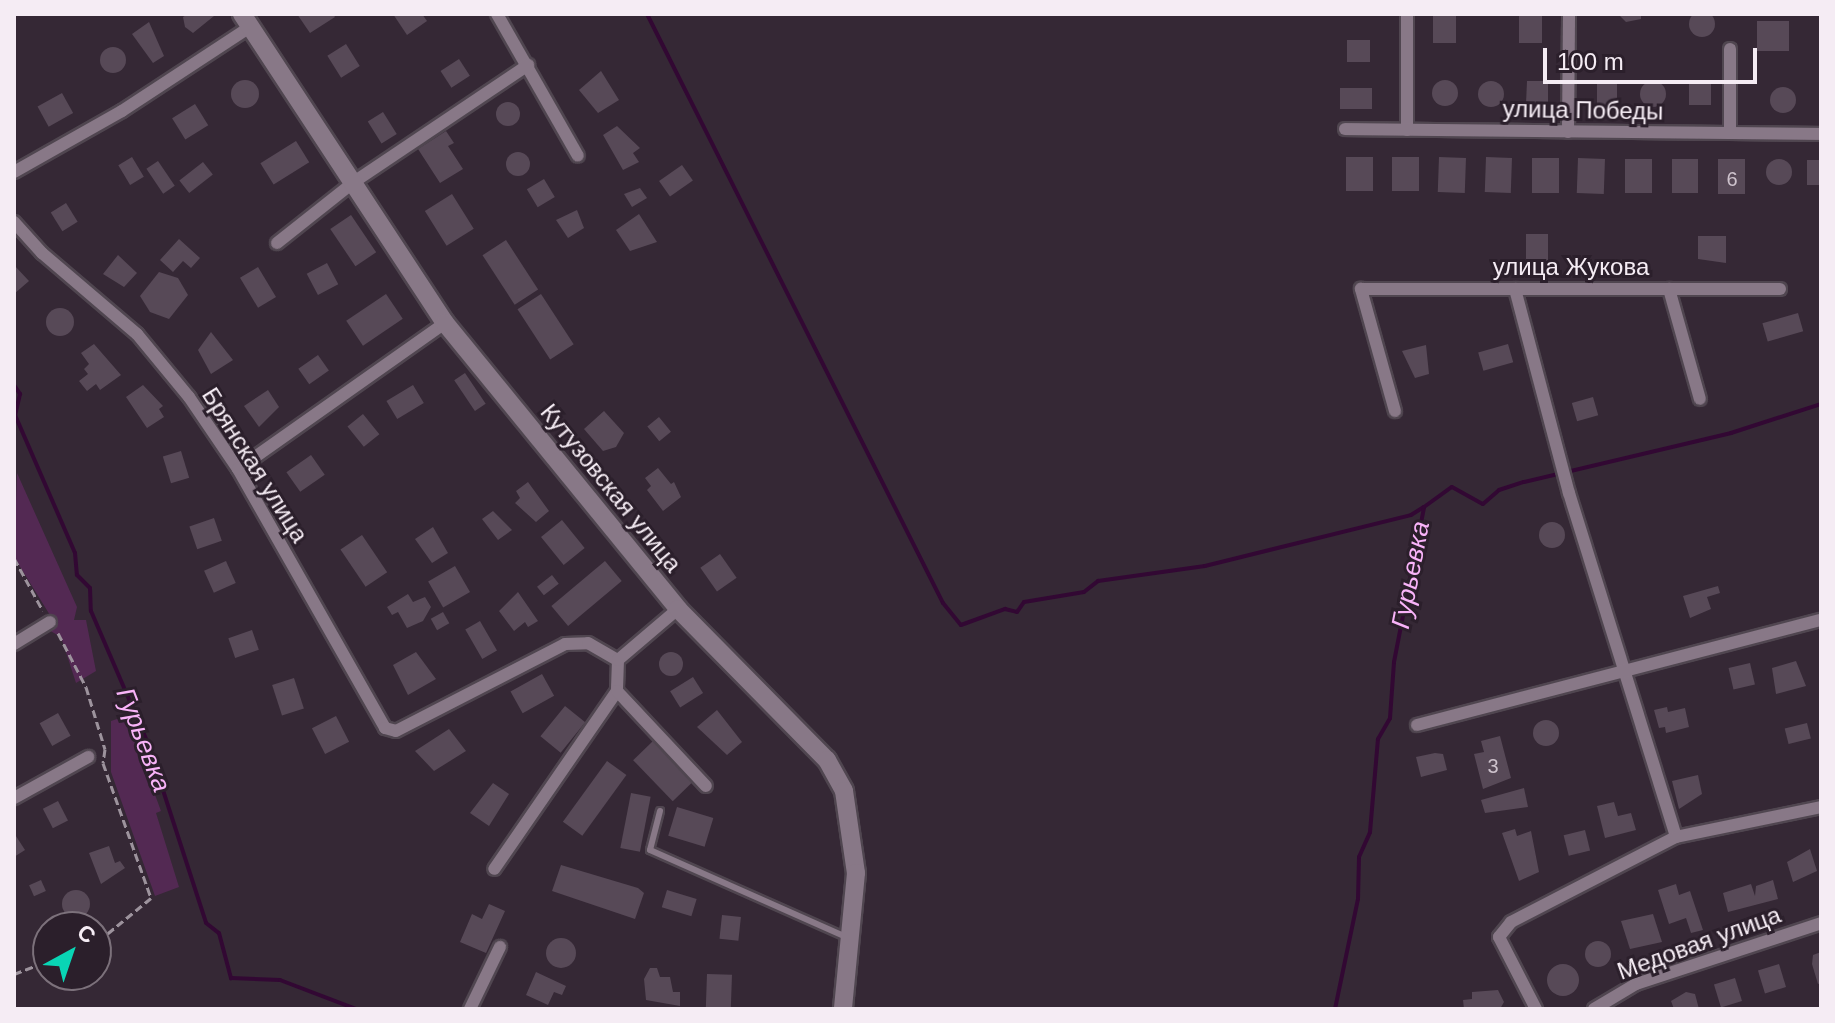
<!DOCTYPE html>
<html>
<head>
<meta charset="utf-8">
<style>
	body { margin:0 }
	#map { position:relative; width:1835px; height:1023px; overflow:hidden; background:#352835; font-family:Helvetica,sans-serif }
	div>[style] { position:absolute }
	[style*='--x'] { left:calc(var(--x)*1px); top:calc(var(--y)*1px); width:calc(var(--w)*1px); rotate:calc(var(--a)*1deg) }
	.green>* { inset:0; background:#532953 }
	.stream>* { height:4px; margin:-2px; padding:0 2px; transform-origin:2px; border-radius:2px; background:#320833 }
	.building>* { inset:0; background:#574957; transform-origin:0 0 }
	.round { border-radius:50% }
	.path>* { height:3px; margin-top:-1.5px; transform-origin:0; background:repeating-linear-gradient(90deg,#9d939d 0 8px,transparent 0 12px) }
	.roads { filter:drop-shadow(2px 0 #504650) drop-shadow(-2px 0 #504650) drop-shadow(0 2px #504650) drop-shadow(0 -2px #504650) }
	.lane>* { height:6px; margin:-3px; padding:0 3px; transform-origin:3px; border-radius:3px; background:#887887 }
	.street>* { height:12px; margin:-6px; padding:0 6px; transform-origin:6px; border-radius:6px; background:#887887 }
	.secondary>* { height:18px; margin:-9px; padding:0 9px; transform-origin:9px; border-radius:9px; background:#887887 }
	span { translate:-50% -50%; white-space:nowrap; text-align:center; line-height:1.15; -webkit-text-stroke:6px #2b1f2b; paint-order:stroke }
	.number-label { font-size:20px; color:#cec3cd }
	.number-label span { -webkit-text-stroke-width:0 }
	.street-label { font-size:24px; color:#f5ecf4 }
	.water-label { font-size:26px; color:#f8b3f8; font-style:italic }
	.frame { position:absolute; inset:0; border:16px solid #f5ecf4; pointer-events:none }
	.north { position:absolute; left:32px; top:911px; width:80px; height:80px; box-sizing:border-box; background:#2b1f2b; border:2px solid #7c717b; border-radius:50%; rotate:40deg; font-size:22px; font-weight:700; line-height:32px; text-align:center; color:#f5ecf4 }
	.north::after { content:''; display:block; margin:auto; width:28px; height:36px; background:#09d5b5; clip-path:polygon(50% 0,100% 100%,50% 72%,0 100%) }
	.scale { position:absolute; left:1543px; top:48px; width:214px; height:36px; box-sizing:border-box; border:4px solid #f5ecf4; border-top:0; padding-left:10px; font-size:24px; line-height:28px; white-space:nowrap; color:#f5ecf4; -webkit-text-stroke:6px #2b1f2b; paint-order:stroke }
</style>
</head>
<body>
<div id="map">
	<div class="green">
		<i style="clip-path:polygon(17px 473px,77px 607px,74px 620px,86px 620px,96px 671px,76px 683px,61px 637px,47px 629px,53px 620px,14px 557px)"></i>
		<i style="clip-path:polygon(126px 716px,161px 811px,156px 813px,179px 887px,155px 896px,111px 772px,111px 721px)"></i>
	</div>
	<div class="stream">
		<i style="--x:647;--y:14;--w:659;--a:63.32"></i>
		<i style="--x:943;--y:603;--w:28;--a:51"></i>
		<i style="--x:961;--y:625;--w:47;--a:-20"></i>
		<i style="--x:1005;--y:609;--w:12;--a:14"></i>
		<i style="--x:1017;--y:612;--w:12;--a:-55"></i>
		<i style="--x:1024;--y:602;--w:61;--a:-9.5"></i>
		<i style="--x:1084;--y:592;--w:18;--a:-38"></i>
		<i style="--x:1098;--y:581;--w:108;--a:-8"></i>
		<i style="--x:1205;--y:566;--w:212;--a:-13.9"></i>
		<i style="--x:1411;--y:515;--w:15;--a:-32"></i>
		<i style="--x:14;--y:385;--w:11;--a:56"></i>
		<i style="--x:20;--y:394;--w:22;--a:103"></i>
		<i style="--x:15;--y:415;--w:150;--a:66.5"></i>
		<i style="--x:75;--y:553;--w:22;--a:85"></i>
		<i style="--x:77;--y:575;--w:18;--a:45"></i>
		<i style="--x:90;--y:588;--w:23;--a:88"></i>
		<i style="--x:91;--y:611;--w:142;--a:66.7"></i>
		<i style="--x:147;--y:741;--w:191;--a:72"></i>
		<i style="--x:206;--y:923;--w:16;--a:38"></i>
		<i style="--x:219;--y:933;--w:47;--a:75.1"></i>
		<i style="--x:231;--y:978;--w:49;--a:2.3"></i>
		<i style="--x:280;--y:980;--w:81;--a:20.9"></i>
		<i style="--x:1335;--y:1009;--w:112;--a:-78.2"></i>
		<i style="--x:1358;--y:899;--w:42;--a:-88.6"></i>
		<i style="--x:1359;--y:857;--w:27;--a:-66"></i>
		<i style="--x:1370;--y:832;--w:93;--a:-85.1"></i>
		<i style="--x:1378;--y:739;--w:24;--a:-60"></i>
		<i style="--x:1390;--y:718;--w:56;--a:-85.9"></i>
		<i style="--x:1394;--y:662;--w:158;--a:-79"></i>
		<i style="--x:1424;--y:507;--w:34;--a:-36"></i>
		<i style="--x:1452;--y:487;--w:35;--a:29"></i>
		<i style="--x:1483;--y:504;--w:21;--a:-41"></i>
		<i style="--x:1499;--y:490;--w:26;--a:-18"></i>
		<i style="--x:1524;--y:482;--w:213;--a:-13.3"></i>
		<i style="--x:1731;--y:433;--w:95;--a:-17.9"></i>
	</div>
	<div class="building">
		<i class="round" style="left:1689px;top:11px;width:26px;height:26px"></i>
		<i style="clip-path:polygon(188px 14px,212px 14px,214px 16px,193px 33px,185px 27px,183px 17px)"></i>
		<i style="clip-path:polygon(297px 14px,333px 14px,335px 17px,310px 33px)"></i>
		<i style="clip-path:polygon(393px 14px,422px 14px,427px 21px,407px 35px)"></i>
		<i style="left:1433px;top:14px;width:23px;height:29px"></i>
		<i style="left:1519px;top:14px;width:23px;height:29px"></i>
		<i style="clip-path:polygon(1618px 14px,1641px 14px,1641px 19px,1626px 22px)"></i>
		<i style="left:1789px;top:21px;width:30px;height:32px;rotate:90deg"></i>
		<i style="clip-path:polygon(149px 22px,164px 56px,153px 63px,132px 34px)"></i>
		<i style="left:1347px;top:40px;width:23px;height:22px"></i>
		<i style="left:346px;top:44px;width:26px;height:22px;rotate:58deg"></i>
		<i class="round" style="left:100px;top:47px;width:26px;height:26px"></i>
		<i style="left:459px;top:59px;width:20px;height:22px;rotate:57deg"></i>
		<i style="clip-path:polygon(601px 71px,619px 100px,598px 113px,579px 90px)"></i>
		<i class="round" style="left:1432px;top:80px;width:26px;height:26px"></i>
		<i class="round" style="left:231px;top:80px;width:28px;height:28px"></i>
		<i class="round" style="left:1478px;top:81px;width:26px;height:26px"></i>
		<i style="clip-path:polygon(1527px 81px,1548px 81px,1548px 107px,1526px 104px)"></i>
		<i class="round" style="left:1640px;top:81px;width:26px;height:26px"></i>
		<i style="left:1597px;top:82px;width:20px;height:23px"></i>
		<i style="left:1711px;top:82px;width:23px;height:22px;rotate:90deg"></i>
		<i class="round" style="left:1770px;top:87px;width:26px;height:26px"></i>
		<i style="left:1340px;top:88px;width:32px;height:21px"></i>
		<i style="left:62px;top:93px;width:23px;height:28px;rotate:61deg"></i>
		<i class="round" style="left:496px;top:102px;width:24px;height:24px"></i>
		<i style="left:195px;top:104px;width:25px;height:27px;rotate:58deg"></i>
		<i style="left:383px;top:112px;width:26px;height:18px;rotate:58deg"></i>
		<i style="clip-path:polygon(617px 126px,640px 148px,633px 153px,639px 162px,623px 170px,603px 135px)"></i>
		<i style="clip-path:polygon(446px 131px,454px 143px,448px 146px,463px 169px,440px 183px,418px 149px)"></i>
		<i style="left:296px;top:141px;width:25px;height:42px;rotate:58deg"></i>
		<i class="round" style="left:506px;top:152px;width:24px;height:24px"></i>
		<i style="left:132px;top:157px;width:23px;height:16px;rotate:59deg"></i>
		<i style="left:1346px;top:157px;width:27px;height:34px"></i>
		<i style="left:1392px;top:157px;width:27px;height:34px"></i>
		<i style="left:1439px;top:157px;width:27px;height:35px;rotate:2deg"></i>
		<i style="left:1486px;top:157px;width:26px;height:35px;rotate:2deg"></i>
		<i style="left:1532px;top:158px;width:27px;height:35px"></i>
		<i style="left:1578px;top:158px;width:27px;height:35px;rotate:2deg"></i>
		<i style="left:1625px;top:159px;width:27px;height:34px"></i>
		<i style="left:1672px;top:159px;width:26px;height:34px"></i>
		<i style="left:1718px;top:159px;width:27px;height:35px"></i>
		<i class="round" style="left:1766px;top:159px;width:26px;height:26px"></i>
		<i style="left:1807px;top:160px;width:14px;height:25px"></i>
		<i style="left:158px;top:161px;width:30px;height:14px;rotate:56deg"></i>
		<i style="left:203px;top:162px;width:16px;height:30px;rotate:52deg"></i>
		<i style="left:682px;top:165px;width:19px;height:28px;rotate:55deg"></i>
		<i style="left:544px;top:179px;width:21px;height:20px;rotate:59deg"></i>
		<i style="clip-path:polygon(640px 188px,647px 198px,632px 207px,624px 194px)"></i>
		<i style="left:452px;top:194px;width:41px;height:32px;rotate:58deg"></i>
		<i style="left:66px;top:203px;width:22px;height:18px;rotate:58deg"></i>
		<i style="clip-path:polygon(577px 210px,584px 228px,568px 238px,556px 220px)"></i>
		<i style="clip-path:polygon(639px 214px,657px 242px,630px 251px,616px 230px)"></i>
		<i style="left:351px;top:215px;width:45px;height:25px;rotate:56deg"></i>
		<i style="left:1526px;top:234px;width:22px;height:32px"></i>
		<i style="clip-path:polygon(1698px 236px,1726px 236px,1726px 263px,1698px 259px)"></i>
		<i style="clip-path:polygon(179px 239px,200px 258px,191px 268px,183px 261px,173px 272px,160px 260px)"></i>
		<i style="left:506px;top:240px;width:59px;height:28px;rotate:57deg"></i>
		<i style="clip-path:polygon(118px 255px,137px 273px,124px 287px,103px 274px)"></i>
		<i style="left:327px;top:263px;width:24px;height:23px;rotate:62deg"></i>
		<i style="clip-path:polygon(14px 265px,29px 281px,14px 294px)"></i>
		<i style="left:258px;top:267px;width:35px;height:21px;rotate:59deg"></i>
		<i style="clip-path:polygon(159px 272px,178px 278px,188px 295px,169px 319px,150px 312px,140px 296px)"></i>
		<i style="left:386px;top:294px;width:30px;height:48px;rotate:56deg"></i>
		<i style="left:541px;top:294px;width:60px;height:28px;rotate:57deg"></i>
		<i class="round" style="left:46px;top:308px;width:28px;height:28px"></i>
		<i style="left:1798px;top:313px;width:19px;height:37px;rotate:74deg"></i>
		<i style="clip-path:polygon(211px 332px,233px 360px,211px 374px,198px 350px)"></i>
		<i style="clip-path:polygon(94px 344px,121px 375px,100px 390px,96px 384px,87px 391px,79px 381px,88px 374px,84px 369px,89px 364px,81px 353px)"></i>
		<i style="left:1508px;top:344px;width:19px;height:31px;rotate:74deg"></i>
		<i style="clip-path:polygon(1426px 345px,1429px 374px,1415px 378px,1402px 351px)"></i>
		<i style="left:318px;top:355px;width:19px;height:24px;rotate:55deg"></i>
		<i style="left:465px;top:373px;width:37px;height:13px;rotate:56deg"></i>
		<i style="clip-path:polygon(143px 385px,163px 406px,159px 409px,164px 417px,147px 428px,126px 397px)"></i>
		<i style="left:413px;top:385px;width:21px;height:31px;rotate:59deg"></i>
		<i style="clip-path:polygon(268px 390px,279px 407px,259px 427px,244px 406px)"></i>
		<i style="left:1593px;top:397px;width:19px;height:22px;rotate:74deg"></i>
		<i style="clip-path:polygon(604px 411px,624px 433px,616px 447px,603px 451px,584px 429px)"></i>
		<i style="left:363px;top:414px;width:26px;height:20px;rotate:51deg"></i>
		<i style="left:659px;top:417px;width:19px;height:15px;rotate:51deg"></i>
		<i style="left:181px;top:451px;width:28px;height:19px;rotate:73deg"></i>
		<i style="left:311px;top:455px;width:24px;height:30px;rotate:55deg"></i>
		<i style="clip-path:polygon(658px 468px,671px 484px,674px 482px,681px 497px,663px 511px,647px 490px,651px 486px,645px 478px)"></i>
		<i style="clip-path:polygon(528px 482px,549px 511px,536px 522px,515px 503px,520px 498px,516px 491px)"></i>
		<i style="clip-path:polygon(493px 511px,512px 530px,498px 540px,482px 519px)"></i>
		<i style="left:214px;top:518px;width:24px;height:26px;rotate:71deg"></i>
		<i style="left:562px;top:520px;width:36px;height:27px;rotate:51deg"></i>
		<i class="round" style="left:1539px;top:522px;width:26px;height:26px"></i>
		<i style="clip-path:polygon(433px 527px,448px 553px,432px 563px,415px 539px)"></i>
		<i style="left:362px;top:535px;width:45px;height:26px;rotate:56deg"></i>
		<i style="left:720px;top:554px;width:29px;height:24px;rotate:55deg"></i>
		<i style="left:226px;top:561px;width:24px;height:24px;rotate:66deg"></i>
		<i style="left:605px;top:561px;width:26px;height:70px;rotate:50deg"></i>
		<i style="left:455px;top:566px;width:30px;height:31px;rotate:60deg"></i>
		<i style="left:552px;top:575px;width:11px;height:19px;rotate:52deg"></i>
		<i style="clip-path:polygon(1718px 586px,1720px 593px,1707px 597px,1711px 609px,1690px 618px,1683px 596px)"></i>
		<i style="clip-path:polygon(518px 592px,538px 621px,528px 627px,525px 622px,514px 631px,499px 611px)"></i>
		<i style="clip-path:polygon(408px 594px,413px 602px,425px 597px,431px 607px,423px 621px,407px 628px,398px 612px,392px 615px,387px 607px)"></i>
		<i style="left:443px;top:612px;width:13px;height:14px;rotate:61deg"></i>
		<i style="left:480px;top:621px;width:34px;height:17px;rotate:60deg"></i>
		<i style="left:252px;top:630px;width:21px;height:25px;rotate:71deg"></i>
		<i style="clip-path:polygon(416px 652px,436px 679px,408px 695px,393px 665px)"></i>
		<i class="round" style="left:659px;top:652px;width:24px;height:24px"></i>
		<i style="clip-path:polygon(1796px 661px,1806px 686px,1776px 694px,1772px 668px)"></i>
		<i style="left:1750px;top:663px;width:22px;height:22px;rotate:77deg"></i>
		<i style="left:542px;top:674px;width:25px;height:36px;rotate:61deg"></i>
		<i style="left:693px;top:677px;width:19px;height:27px;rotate:58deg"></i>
		<i style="left:294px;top:678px;width:32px;height:23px;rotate:72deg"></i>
		<i style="left:565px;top:706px;width:26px;height:39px;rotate:39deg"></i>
		<i style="clip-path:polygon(1667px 707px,1668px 712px,1685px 708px,1689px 727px,1666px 733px,1665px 727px,1659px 728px,1654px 710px)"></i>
		<i style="clip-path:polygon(717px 710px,742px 742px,727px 755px,697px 727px)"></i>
		<i style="left:58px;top:713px;width:26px;height:21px;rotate:61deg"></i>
		<i style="left:336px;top:716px;width:29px;height:27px;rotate:63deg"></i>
		<i class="round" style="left:1533px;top:720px;width:26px;height:26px"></i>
		<i style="left:1807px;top:723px;width:16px;height:23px;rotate:76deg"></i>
		<i style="clip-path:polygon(449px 729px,466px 751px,434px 771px,415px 751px)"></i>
		<i style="clip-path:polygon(1500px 736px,1511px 778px,1483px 789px,1474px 754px,1484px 752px,1481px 741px)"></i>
		<i style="left:654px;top:740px;width:57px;height:29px;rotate:46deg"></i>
		<i style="clip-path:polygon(1435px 753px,1443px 754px,1447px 770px,1421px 777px,1416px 757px)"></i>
		<i style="left:607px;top:761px;width:24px;height:75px;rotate:36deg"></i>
		<i style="clip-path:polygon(1698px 775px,1702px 794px,1679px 809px,1672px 781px)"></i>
		<i style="clip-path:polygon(493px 783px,509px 794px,489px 826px,470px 813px)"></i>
		<i style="clip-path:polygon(1524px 788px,1528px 807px,1485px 813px,1481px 800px)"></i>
		<i style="left:631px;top:793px;width:20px;height:56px;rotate:11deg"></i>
		<i style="left:58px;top:801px;width:22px;height:17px;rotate:63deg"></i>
		<i style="clip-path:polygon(1614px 802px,1618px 816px,1631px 813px,1636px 830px,1605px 838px,1597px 806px)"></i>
		<i style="left:677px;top:807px;width:38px;height:30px;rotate:17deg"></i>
		<i style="clip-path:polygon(1515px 829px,1517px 836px,1531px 831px,1539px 872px,1519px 881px,1502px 833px)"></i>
		<i style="left:1585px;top:830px;width:21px;height:22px;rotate:76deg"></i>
		<i style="clip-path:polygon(14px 833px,25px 850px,14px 857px)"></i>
		<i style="clip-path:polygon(109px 846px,115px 863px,120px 861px,125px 868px,101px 884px,89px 853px)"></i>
		<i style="clip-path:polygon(1810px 849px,1817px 871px,1793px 882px,1787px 862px)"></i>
		<i style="clip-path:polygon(561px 865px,638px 888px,644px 893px,635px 919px,552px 891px)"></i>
		<i style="left:41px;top:880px;width:12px;height:13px;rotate:66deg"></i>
		<i style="clip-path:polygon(1773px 880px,1778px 899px,1728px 912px,1723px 893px,1751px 884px,1755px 896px,1756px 886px)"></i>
		<i style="clip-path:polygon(1676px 884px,1679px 895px,1690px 891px,1703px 930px,1691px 933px,1686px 918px,1669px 924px,1658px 890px)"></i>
		<i style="left:667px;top:890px;width:31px;height:18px;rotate:17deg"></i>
		<i class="round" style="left:62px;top:890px;width:28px;height:28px"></i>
		<i style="clip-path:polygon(489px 904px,505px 911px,486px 953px,460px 942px,472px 914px,482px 919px)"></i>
		<i style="clip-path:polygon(1653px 914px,1662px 942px,1630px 949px,1621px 921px)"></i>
		<i style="left:722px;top:915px;width:19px;height:24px;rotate:6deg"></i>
		<i class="round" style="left:546px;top:938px;width:30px;height:30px"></i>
		<i class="round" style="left:1585px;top:941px;width:26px;height:26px"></i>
		<i style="clip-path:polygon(1821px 952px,1821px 983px,1818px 984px,1812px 964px,1813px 955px)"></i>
		<i class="round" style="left:1547px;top:964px;width:32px;height:32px"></i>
		<i style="left:1779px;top:964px;width:24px;height:22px;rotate:73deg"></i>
		<i style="clip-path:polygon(650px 968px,657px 968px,660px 977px,670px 977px,673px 992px,680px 992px,680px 1006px,646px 1000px,644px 979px)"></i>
		<i style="clip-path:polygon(536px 972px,566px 986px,562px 995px,554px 992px,548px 1005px,526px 995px)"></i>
		<i style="left:707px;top:974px;width:25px;height:35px;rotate:2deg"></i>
		<i style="left:1735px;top:978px;width:24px;height:22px;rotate:73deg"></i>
		<i style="clip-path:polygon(1498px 990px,1504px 1002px,1500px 1009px,1464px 1009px,1463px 1000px,1472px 999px,1472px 992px)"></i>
		<i style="clip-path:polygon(1686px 992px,1695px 994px,1699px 1009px,1674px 1009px,1671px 1001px)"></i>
	</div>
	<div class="path">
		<i style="--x:14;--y:558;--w:60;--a:61.3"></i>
		<i style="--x:58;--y:633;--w:61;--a:62.6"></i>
		<i style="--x:86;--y:687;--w:65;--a:73"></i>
		<i style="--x:105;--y:749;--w:14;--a:98"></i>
		<i style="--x:103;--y:763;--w:143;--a:70.4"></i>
		<i style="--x:151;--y:898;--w:71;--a:140.7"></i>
		<i style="--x:14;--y:974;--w:36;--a:-21"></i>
	</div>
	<div class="roads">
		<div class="lane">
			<i style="--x:660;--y:811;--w:40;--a:104.4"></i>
			<i style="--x:650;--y:850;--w:214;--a:23.9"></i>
		</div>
		<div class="street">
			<i style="--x:497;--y:14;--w:163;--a:60.3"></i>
			<i style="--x:1407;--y:14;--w:116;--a:90"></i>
			<i style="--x:1345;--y:129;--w:476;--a:0.6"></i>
			<i style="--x:1568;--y:132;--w:117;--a:-89.5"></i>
			<i style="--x:1730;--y:133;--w:84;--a:-90"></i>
			<i style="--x:14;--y:172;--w:124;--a:-29.5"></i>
			<i style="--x:122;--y:111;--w:153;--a:-33.3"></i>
			<i style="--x:14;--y:222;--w:42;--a:47.9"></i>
			<i style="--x:42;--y:253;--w:125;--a:40.5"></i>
			<i style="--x:137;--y:334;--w:82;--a:50.5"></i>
			<i style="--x:189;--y:397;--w:87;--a:55.8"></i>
			<i style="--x:238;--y:469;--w:298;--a:60.4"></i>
			<i style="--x:385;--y:728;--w:11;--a:15"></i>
			<i style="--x:396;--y:731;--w:190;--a:-27.2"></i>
			<i style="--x:565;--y:644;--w:23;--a:-2"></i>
			<i style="--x:588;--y:643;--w:34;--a:30"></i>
			<i style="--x:618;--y:660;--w:31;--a:92"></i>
			<i style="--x:617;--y:691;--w:216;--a:124.6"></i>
			<i style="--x:277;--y:243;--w:98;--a:-38.4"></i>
			<i style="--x:354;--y:182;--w:210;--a:-33.9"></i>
			<i style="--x:1515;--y:289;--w:211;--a:75.2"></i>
			<i style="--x:1569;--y:493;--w:360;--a:72.7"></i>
			<i style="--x:1669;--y:289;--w:114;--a:74.3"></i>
			<i style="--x:1395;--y:411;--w:127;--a:-105.6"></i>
			<i style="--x:1361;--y:289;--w:419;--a:0"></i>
			<i style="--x:238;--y:469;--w:253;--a:-35.2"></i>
			<i style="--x:14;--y:644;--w:42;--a:-31.4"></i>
			<i style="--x:618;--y:660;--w:79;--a:-40.4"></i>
			<i style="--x:617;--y:691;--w:130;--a:46.9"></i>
			<i style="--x:1417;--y:725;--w:417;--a:-14.6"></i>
			<i style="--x:14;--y:798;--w:85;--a:-29"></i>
			<i style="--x:470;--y:1009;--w:69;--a:-64.2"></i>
			<i style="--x:1536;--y:1009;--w:81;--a:-117.2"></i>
			<i style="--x:1499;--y:937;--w:19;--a:-51"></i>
			<i style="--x:1511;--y:922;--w:186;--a:-27.3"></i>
			<i style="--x:1676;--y:837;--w:148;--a:-11.7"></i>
			<i style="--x:1594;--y:1009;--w:49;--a:-30.8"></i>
			<i style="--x:1636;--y:984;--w:195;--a:-18.2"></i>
		</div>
		<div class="secondary">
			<i style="--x:242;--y:14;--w:370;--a:56.7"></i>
			<i style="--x:445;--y:323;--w:369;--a:50.8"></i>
			<i style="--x:678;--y:609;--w:212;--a:45.4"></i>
			<i style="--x:827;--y:760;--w:35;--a:61"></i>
			<i style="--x:844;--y:791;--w:83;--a:81.7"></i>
			<i style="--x:856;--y:873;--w:137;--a:95.5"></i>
		</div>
	</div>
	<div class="number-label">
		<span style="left:1732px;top:179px">6</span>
		<span style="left:1493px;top:766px">3</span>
	</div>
	<div class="street-label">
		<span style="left:1583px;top:110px;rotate:1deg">улица Победы</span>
		<span style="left:1571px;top:267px">улица Жукова</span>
		<span style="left:255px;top:465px;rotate:58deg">Брянская улица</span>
		<span style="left:611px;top:488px;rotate:51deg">Кутузовская улица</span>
		<span style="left:1699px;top:943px;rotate:-20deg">Медовая улица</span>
	</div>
	<div class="water-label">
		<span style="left:1411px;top:575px;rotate:-79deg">Гурьевка</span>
		<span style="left:143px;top:740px;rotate:69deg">Гурьевка</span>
	</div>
	<div class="frame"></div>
	<div class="north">С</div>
	<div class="scale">100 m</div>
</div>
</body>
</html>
